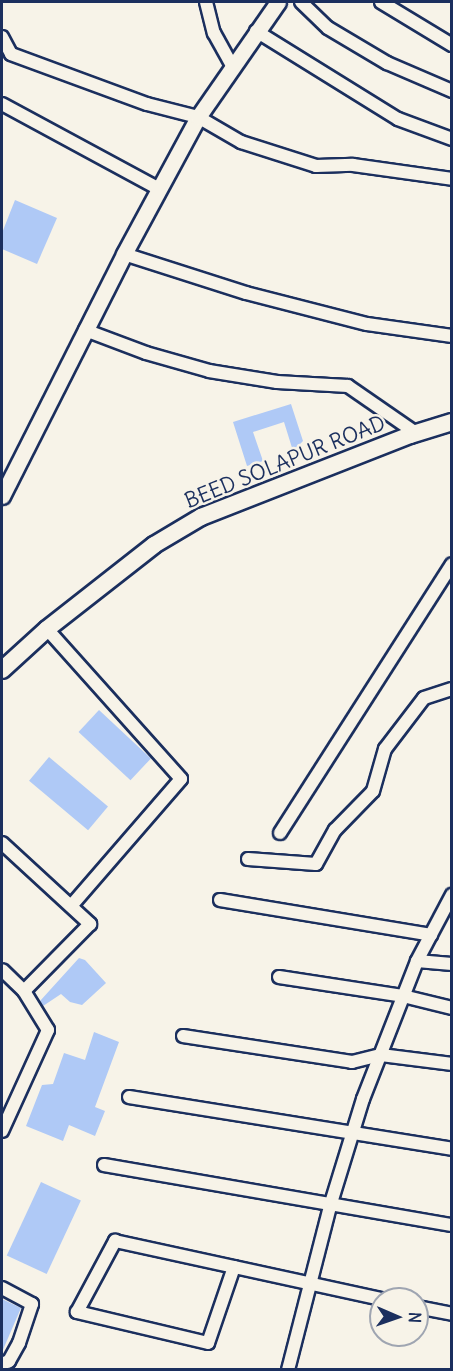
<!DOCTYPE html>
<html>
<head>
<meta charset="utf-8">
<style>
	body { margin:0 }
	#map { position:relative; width:453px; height:1371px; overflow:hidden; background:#f7f3e8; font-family:Delius,sans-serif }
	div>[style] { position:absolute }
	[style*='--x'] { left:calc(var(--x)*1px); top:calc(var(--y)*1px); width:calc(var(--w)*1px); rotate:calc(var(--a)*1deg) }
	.building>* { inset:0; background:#afc9f6; transform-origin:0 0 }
	.roads { filter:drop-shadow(2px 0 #1b2f5e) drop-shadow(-2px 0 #1b2f5e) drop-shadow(0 2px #1b2f5e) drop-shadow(0 -2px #1b2f5e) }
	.minor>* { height:12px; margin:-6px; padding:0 6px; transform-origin:6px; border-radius:6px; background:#f7f3e8 }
	.tertiary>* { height:15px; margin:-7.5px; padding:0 7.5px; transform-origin:7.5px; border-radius:7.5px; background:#f7f3e8 }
	.secondary>* { height:16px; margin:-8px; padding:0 8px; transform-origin:8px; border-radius:8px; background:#f7f3e8 }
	span { translate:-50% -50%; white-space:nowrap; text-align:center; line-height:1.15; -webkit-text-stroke:5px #f7f3e8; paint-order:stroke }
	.street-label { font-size:21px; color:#1b2f5e }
	.frame { position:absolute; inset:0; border:3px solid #1b2f5e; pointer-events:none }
	.north { position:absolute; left:369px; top:1287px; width:60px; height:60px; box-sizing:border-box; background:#f7f3e8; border:2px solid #9fa5b1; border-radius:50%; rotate:92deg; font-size:16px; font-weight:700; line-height:24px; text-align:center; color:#1b2f5e }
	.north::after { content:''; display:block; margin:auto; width:21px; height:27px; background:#1b2f5e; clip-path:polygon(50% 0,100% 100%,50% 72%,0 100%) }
</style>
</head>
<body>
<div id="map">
	<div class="building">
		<i style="clip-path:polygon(15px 200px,57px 218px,37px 264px,2px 249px,2px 233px)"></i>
		<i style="clip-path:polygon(291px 404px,303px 441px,293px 451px,284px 422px,253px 432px,263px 461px,247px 466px,233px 422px)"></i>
		<i style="left:99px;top:710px;width:71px;height:30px;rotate:43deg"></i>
		<i style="left:49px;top:757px;width:77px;height:31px;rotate:40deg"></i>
		<i style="clip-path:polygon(79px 958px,85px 960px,106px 983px,82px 1005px,70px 1002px,61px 994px,43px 1006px,40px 1001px)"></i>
		<i style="clip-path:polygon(94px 1032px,119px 1042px,95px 1107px,105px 1111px,95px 1136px,69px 1125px,63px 1141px,26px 1126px,42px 1085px,53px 1084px,64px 1053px,85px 1060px)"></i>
		<i style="left:41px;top:1182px;width:44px;height:81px;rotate:25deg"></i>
		<i style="clip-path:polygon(2px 1299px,21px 1308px,2px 1352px)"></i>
	</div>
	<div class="roads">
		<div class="minor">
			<i style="--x:206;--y:2;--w:32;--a:76"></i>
			<i style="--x:214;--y:33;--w:37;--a:61"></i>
			<i style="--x:301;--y:2;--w:37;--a:44"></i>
			<i style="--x:328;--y:28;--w:69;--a:30.7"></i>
			<i style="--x:387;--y:63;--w:71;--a:23.3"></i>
			<i style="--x:381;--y:2;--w:83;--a:31.2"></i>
			<i style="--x:256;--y:31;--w:167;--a:31.8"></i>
			<i style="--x:398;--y:119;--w:58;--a:20.3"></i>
			<i style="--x:2;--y:37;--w:19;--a:62"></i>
			<i style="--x:11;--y:54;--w:145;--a:20.2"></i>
			<i style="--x:147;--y:104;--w:53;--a:14.3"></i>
			<i style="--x:198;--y:117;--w:50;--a:30.2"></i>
			<i style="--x:241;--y:142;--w:79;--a:17.7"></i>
			<i style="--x:316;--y:166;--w:37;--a:-2"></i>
			<i style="--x:353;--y:165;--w:100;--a:8"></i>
			<i style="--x:2;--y:104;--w:179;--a:28.4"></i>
			<i style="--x:124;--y:254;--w:128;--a:17.7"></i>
			<i style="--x:246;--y:293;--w:125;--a:14.4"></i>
			<i style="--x:367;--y:324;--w:86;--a:8"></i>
			<i style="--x:85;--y:330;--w:65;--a:20.7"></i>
			<i style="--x:146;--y:353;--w:66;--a:15.9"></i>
			<i style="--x:209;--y:371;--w:69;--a:9.2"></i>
			<i style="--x:277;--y:382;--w:71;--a:3.2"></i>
			<i style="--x:348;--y:386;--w:83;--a:34.7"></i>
			<i style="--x:47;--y:629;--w:201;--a:48.2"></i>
			<i style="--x:181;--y:779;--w:168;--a:130.9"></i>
			<i style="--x:280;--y:833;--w:319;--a:-57.4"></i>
			<i style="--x:2;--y:843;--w:120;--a:42.6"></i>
			<i style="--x:90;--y:924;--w:94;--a:134.6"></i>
			<i style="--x:24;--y:991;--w:30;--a:-136"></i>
			<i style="--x:248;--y:859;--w:68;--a:4.2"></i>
			<i style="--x:316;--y:864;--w:39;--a:-61"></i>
			<i style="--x:335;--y:830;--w:54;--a:-45.7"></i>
			<i style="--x:373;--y:791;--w:44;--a:-74.1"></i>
			<i style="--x:385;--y:749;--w:64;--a:-52.6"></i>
			<i style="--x:424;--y:698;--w:29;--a:-18"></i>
			<i style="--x:220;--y:900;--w:214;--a:9.4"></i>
			<i style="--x:417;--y:961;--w:35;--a:5"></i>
			<i style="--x:279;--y:977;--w:125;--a:8.7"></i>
			<i style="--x:403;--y:996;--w:50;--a:13.8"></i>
			<i style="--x:183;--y:1036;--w:171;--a:8.7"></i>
			<i style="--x:352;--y:1062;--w:30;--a:-14"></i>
			<i style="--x:381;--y:1055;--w:72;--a:7.2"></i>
			<i style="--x:129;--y:1097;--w:327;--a:9.1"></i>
			<i style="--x:2;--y:1131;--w:111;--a:-65.5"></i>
			<i style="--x:48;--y:1030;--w:46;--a:-121.6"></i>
			<i style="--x:104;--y:1165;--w:353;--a:9.8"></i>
			<i style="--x:234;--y:1267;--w:80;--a:108.9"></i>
			<i style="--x:208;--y:1343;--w:135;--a:-166.7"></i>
			<i style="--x:77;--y:1312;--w:81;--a:-61.8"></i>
			<i style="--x:115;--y:1241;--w:273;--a:12.3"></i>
			<i style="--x:2;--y:1288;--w:34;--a:28"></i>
			<i style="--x:32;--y:1304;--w:41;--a:108.4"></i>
			<i style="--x:19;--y:1343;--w:21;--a:119"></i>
			<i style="--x:9;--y:1361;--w:8;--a:157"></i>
			<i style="--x:417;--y:1307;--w:36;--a:11"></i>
			<i style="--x:288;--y:1370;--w:172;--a:-75.6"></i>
			<i style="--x:331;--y:1203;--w:109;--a:-72.9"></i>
			<i style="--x:363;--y:1099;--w:148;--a:-68.6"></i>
			<i style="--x:417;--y:961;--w:75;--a:-62.1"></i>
		</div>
		<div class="tertiary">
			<i style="--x:2;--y:496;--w:271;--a:-63.2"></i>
			<i style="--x:124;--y:254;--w:156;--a:-61.6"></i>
			<i style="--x:198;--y:117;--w:140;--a:-55.2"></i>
		</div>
		<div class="secondary">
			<i style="--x:2;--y:670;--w:61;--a:-42.3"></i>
			<i style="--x:47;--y:629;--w:136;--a:-38.1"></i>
			<i style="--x:154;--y:545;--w:55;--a:-30.8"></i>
			<i style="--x:201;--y:517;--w:225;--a:-21.4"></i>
			<i style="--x:410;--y:435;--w:44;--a:-17.2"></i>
		</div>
	</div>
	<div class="street-label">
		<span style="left:285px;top:462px;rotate:-22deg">BEED SOLAPUR ROAD</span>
	</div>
	<div class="frame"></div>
	<div class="north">N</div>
</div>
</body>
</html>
